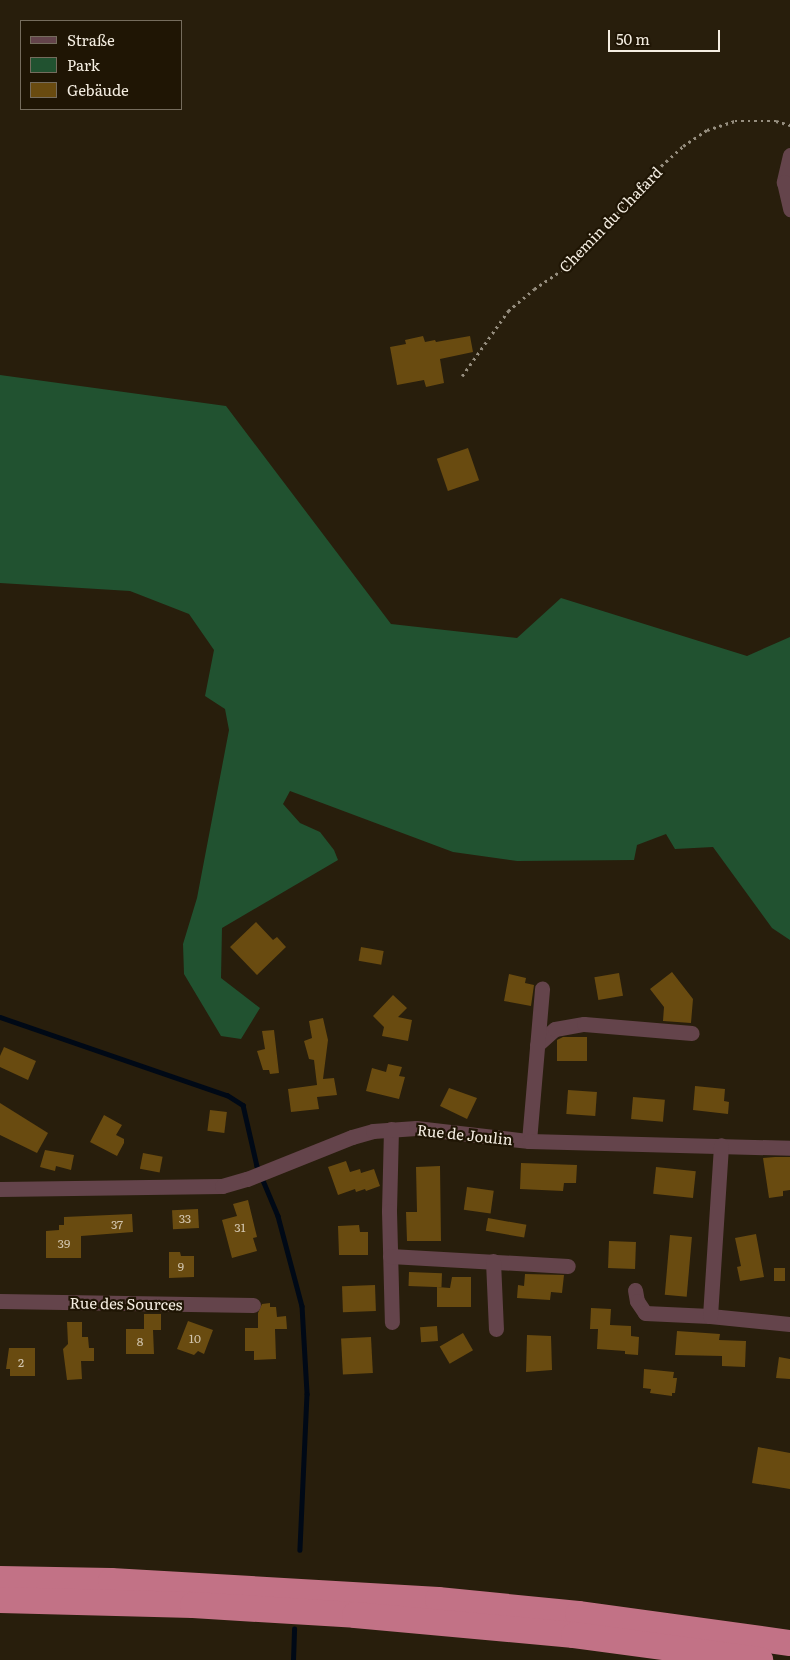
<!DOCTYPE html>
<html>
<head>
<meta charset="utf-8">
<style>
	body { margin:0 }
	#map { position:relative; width:790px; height:1660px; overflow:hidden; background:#281e0c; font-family:Literata,serif }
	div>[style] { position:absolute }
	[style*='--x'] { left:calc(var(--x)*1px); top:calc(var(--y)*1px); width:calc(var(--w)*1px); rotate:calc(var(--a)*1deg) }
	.green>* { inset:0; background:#215230 }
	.stream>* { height:4.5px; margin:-2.25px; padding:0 2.25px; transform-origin:2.25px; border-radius:2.25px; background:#000916 }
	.building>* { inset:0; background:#694b10; transform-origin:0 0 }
	.path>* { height:2.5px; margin-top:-1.25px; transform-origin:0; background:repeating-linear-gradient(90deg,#968e7f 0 2.5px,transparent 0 6.5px) }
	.minor>* { height:15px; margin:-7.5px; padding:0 7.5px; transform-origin:7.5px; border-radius:7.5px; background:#64444b }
	.motorway>* { height:26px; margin:-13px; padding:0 13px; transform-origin:13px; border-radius:13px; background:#c27286 }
	span { translate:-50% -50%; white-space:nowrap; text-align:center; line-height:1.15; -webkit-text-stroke:4.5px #1f1504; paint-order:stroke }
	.number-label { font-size:12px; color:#d2c5ae }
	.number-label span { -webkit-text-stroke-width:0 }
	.street-label { font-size:15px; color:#f5eee2 }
	.legend { position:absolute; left:20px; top:20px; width:162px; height:90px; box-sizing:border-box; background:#1f1504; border:1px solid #756c5d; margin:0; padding:6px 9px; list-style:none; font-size:15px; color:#f5eee2 }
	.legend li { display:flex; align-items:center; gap:10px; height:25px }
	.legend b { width:25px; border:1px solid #756c5d }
	.scale { position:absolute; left:608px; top:30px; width:112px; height:22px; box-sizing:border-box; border:2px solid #f5eee2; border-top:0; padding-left:6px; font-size:15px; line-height:18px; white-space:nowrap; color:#f5eee2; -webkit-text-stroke:4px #1f1504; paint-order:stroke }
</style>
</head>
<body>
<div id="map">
	<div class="green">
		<i style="clip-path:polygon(0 375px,226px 406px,391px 624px,517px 638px,561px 598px,747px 656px,790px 637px,790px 940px,772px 928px,713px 847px,675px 849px,666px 834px,637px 845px,634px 860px,517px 861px,453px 852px,290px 791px,283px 804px,300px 823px,320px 832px,334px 850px,338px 860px,222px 928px,221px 978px,260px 1008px,241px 1039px,221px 1036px,184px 974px,183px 944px,197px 898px,229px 730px,225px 709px,205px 696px,214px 650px,189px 614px,130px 591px,0 583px)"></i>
	</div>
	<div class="stream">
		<i style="--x:0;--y:1017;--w:240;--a:19"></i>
		<i style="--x:227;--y:1095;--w:19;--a:32"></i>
		<i style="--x:243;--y:1105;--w:63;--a:77.1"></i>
		<i style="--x:257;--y:1166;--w:54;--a:67.2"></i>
		<i style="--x:278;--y:1216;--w:93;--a:75.1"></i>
		<i style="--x:302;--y:1306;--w:88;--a:86.7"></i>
		<i style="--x:307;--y:1394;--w:156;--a:92.6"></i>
		<i style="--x:293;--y:1660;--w:31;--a:-88"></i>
	</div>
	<div class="building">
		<i style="clip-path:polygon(423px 336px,425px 342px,435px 340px,436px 342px,470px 336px,473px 352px,440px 359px,444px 383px,426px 387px,424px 380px,397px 385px,390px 347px,406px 344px,405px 340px)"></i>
		<i style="left:468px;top:448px;width:34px;height:33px;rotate:71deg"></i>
		<i style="clip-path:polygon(256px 922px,273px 940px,277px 937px,286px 947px,257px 975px,230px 947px)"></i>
		<i style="left:361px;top:947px;width:23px;height:14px;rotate:10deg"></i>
		<i style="clip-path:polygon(672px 972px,693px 999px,691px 1023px,663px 1021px,664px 1007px,650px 989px)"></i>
		<i style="left:619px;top:973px;width:23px;height:25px;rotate:80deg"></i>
		<i style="clip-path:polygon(509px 974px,526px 978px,525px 983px,534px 985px,531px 1006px,504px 1001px)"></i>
		<i style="clip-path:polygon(393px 995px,407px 1008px,398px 1017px,412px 1020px,408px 1041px,382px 1036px,384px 1027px,373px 1016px)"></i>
		<i style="clip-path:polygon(323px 1018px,328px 1040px,323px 1079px,334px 1078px,337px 1095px,317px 1097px,319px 1109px,291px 1112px,288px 1089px,317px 1085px,314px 1060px,309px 1059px,304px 1041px,312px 1038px,309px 1021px)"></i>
		<i style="clip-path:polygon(274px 1030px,279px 1073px,270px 1074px,269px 1070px,263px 1070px,257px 1051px,265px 1049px,262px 1031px)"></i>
		<i style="clip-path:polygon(563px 1037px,587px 1037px,587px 1061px,557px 1061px,557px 1040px)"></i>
		<i style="clip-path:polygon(4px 1047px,36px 1061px,28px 1080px,0 1067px,0 1056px)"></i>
		<i style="clip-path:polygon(388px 1064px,402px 1067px,399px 1076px,405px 1077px,399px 1099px,366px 1091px,372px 1068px,386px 1072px)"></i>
		<i style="clip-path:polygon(695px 1086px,725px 1089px,724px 1101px,729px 1102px,728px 1114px,693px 1110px)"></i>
		<i style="clip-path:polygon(449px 1088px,477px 1098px,467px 1119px,440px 1106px)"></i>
		<i style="left:568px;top:1090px;width:29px;height:24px;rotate:4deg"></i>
		<i style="left:633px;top:1097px;width:32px;height:22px;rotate:5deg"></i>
		<i style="clip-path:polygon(0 1103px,48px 1133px,37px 1153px,0 1135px)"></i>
		<i style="left:210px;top:1110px;width:17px;height:21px;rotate:7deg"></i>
		<i style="clip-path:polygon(104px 1115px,122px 1125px,116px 1135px,124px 1139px,124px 1143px,117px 1156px,90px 1142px)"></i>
		<i style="clip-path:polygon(45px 1150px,74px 1155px,71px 1170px,56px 1166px,55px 1171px,40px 1167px)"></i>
		<i style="left:143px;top:1153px;width:20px;height:16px;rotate:11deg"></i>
		<i style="clip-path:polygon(775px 1157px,790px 1157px,790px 1190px,783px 1191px,783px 1196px,769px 1198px,763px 1158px)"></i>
		<i style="clip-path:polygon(346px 1161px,350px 1172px,360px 1169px,361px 1173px,374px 1169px,380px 1186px,366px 1191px,365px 1189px,356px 1192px,355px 1189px,338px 1195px,328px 1167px)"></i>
		<i style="clip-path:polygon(521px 1163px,577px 1165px,576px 1183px,564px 1183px,563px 1191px,520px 1189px)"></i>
		<i style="clip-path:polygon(440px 1166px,441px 1241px,407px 1241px,406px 1212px,417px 1212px,416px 1167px)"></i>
		<i style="left:656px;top:1167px;width:40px;height:27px;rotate:6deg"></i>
		<i style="left:467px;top:1187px;width:27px;height:23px;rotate:8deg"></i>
		<i style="clip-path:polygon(248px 1200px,257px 1237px,253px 1238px,257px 1251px,232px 1258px,222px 1220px,237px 1216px,233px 1204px)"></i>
		<i style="left:198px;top:1209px;width:19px;height:26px;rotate:87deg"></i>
		<i style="clip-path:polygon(132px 1214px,133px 1232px,81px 1236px,81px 1258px,46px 1258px,46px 1231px,59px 1230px,59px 1225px,64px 1225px,64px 1217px)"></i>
		<i style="left:488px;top:1218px;width:39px;height:13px;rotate:10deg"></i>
		<i style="clip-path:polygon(359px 1225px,360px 1232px,368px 1232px,368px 1255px,339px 1255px,338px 1226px)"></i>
		<i style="clip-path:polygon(756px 1234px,764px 1277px,740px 1281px,737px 1267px,741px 1266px,735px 1238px)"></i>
		<i style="left:670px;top:1235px;width:22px;height:60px;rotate:5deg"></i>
		<i style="left:609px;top:1241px;width:27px;height:27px;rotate:2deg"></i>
		<i style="clip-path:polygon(169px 1252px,180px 1252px,181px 1256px,194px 1256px,194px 1277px,169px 1278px)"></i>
		<i style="left:774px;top:1268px;width:11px;height:13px"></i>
		<i style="left:409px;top:1272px;width:33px;height:14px;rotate:2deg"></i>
		<i style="clip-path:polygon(525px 1274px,564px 1275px,562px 1293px,551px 1292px,550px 1300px,517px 1298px,518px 1285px,524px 1286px)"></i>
		<i style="clip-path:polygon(452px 1277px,471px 1277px,471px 1307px,437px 1307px,437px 1287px,450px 1288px)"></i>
		<i style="left:375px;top:1285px;width:26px;height:33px;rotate:88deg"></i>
		<i style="clip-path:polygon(270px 1303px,270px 1307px,276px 1307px,277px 1317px,286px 1316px,287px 1329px,275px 1329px,276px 1359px,254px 1360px,254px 1351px,245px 1351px,245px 1328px,258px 1328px,258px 1313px,262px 1304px)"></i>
		<i style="clip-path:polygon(591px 1308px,611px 1309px,610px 1325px,631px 1326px,631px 1336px,639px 1337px,638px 1355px,625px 1354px,625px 1351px,597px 1349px,598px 1329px,590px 1329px)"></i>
		<i style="clip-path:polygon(144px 1314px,161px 1314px,161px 1330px,153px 1330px,154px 1354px,126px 1354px,126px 1329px,144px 1329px)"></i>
		<i style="clip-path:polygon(188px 1321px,213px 1330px,204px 1354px,198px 1351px,194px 1355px,177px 1349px)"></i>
		<i style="clip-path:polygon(67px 1322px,82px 1322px,82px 1337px,88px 1337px,89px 1348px,94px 1348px,94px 1361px,81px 1361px,82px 1379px,67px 1380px,63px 1349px,68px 1344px)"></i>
		<i style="left:437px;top:1326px;width:15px;height:17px;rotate:86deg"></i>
		<i style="clip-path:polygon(677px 1331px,720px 1334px,719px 1340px,746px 1341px,745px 1367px,722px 1366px,722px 1356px,675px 1355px)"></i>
		<i style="left:463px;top:1333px;width:20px;height:27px;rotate:60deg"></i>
		<i style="clip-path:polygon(527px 1335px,551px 1336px,552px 1370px,526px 1372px)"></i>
		<i style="left:371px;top:1337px;width:36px;height:30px;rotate:87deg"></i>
		<i style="clip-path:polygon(9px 1348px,35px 1348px,35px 1376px,10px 1376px,10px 1369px,6px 1369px)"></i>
		<i style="clip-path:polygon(779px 1357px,790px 1359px,790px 1379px,776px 1378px)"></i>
		<i style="clip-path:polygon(644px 1369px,674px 1372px,673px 1378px,677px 1378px,675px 1393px,672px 1393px,672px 1396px,650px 1393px,651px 1389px,643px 1388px)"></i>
		<i style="clip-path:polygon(758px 1447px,790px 1453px,790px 1489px,752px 1483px)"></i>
	</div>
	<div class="path">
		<i style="--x:462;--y:376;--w:80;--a:-54.7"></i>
		<i style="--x:508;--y:311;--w:34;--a:-40"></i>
		<i style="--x:534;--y:289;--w:41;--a:-34.1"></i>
		<i style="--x:568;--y:266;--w:137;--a:-47.1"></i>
		<i style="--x:661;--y:166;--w:30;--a:-42"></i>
		<i style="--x:683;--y:146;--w:29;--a:-34"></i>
		<i style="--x:707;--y:130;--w:29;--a:-18"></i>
		<i style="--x:735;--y:121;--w:41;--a:0"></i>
		<i style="--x:776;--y:121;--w:15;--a:16"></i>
	</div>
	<div class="minor">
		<i style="--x:790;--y:155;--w:28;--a:103"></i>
		<i style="--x:784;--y:182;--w:28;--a:77"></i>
		<i style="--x:537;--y:1045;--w:24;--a:-42"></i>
		<i style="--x:555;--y:1029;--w:29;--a:-10"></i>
		<i style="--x:584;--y:1024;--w:108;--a:4.8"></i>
		<i style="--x:391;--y:1129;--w:82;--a:91.4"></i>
		<i style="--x:389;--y:1211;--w:111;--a:88.5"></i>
		<i style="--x:529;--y:1141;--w:153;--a:-85.1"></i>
		<i style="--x:0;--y:1189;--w:222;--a:-0.8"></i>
		<i style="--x:222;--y:1186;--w:26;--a:-16"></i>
		<i style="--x:247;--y:1179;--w:113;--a:-21.8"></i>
		<i style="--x:352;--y:1137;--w:22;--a:-16"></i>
		<i style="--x:373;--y:1131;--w:43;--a:-4"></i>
		<i style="--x:416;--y:1128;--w:114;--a:6.6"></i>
		<i style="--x:529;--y:1141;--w:261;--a:1.5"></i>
		<i style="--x:390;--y:1256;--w:178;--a:3.2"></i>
		<i style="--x:493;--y:1261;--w:68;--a:87.5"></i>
		<i style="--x:635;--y:1290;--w:11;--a:80"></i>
		<i style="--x:637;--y:1301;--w:14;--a:56"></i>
		<i style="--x:645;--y:1313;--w:65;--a:2.6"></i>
		<i style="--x:710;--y:1316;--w:80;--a:5.7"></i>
		<i style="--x:0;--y:1301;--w:253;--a:0.9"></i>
		<i style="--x:710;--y:1316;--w:171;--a:-86.3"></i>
	</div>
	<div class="motorway">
		<i style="--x:0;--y:1579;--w:111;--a:1"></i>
		<i style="--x:111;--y:1581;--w:328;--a:3.3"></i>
		<i style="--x:438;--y:1600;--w:141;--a:5.7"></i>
		<i style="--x:578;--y:1614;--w:214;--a:7.8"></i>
		<i style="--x:0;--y:1600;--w:193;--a:1.5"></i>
		<i style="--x:193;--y:1605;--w:162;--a:3.5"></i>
		<i style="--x:355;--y:1615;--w:220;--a:5.2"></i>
		<i style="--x:574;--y:1635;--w:188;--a:7.7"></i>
	</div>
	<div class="number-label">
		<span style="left:185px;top:1219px">33</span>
		<span style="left:117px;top:1225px">37</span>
		<span style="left:240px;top:1228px">31</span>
		<span style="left:64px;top:1244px">39</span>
		<span style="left:181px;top:1267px">9</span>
		<span style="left:195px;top:1339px">10</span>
		<span style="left:140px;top:1342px">8</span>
		<span style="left:21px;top:1363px">2</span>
	</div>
	<div class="street-label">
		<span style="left:610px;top:219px;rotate:-46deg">Chemin du Chafard</span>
		<span style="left:465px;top:1134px;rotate:6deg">Rue de Joulin</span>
		<span style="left:126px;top:1303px;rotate:1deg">Rue des Sources</span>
	</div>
	<ul class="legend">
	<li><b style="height:6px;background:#64444b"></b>Straße</li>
	<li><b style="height:14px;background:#215230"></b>Park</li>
	<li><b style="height:14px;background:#694b10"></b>Gebäude</li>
	</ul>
	<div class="scale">50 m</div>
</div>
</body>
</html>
